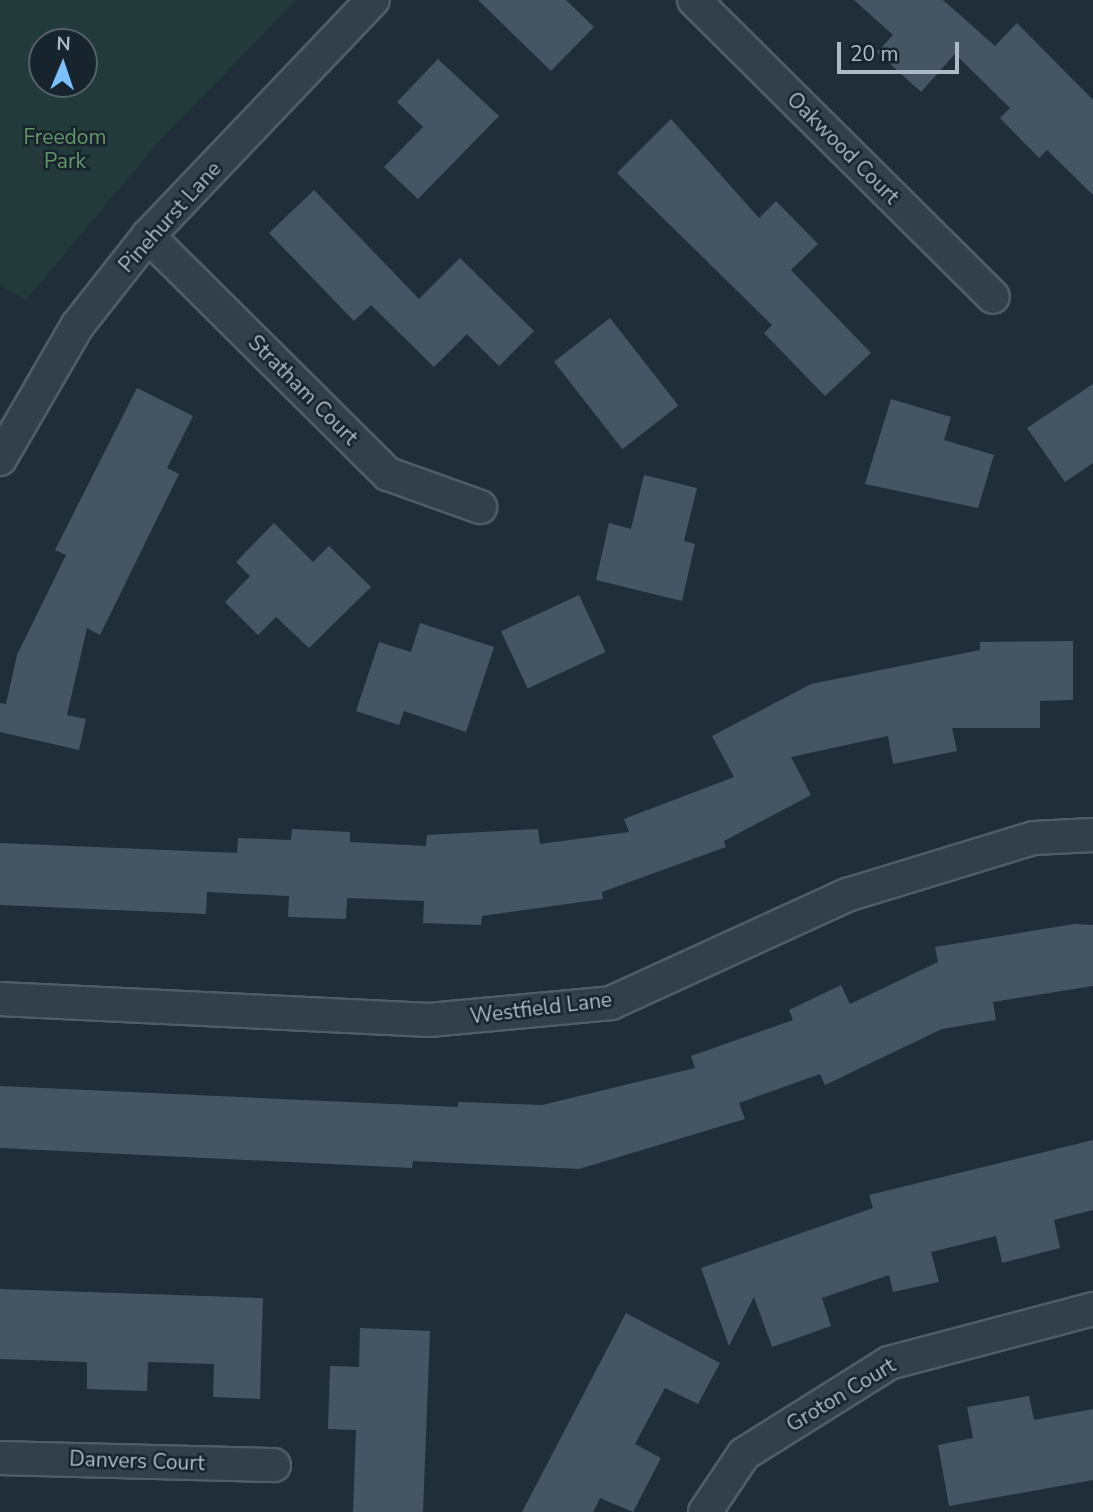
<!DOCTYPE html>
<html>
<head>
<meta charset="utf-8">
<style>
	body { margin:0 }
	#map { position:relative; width:1093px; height:1512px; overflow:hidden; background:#1f2e38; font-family:"Nunito Sans",sans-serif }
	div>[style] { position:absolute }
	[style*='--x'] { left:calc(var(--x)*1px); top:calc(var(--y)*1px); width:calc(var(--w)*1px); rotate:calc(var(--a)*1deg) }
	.green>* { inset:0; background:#223b3a }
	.building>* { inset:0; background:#455563; transform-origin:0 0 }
	.roads { filter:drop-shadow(2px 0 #505d67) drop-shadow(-2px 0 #505d67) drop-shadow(0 2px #505d67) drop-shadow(0 -2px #505d67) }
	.minor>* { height:32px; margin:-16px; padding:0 16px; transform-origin:16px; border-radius:16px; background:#333f49 }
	span { translate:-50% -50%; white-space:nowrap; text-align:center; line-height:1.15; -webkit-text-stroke:5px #18242d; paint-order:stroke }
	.park-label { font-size:21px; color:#639768 }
	.street-label { font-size:21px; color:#adbac6 }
	.north { position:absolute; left:28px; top:28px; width:70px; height:70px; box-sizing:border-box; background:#18242d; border:2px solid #54606a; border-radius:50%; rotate:2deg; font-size:19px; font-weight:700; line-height:28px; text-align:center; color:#adbac6 }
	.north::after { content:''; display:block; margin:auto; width:24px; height:32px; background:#7ac0fd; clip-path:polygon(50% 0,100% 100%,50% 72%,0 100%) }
	.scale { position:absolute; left:837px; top:42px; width:122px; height:32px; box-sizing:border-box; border:4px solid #adbac6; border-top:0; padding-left:9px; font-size:21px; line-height:24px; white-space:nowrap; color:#adbac6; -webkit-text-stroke:5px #18242d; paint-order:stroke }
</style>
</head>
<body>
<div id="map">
	<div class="green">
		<i style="clip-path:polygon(evenodd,0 0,296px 0,160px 140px,26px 300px,0 285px,0 0,84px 42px,84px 84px,42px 84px,42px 42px,84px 42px)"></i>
	</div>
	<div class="building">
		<i style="clip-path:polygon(478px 0,566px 0,594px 27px,551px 71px)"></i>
		<i style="clip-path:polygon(854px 0,943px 0,995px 46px,1017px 23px,1093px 100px,1093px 195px,1047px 150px,1039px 158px,1000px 118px,1010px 108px,955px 54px,921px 92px,877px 52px,893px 35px)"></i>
		<i style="clip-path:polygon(438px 59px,499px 116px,418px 199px,384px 167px,423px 127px,397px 102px)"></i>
		<i style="clip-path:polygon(671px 119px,759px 218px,776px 201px,818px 244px,791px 270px,871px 353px,825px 396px,764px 333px,772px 325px,617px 173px)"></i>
		<i style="clip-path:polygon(314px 190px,419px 299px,460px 258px,534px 331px,499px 366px,467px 334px,434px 367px,371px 305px,354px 321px,269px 233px)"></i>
		<i style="left:610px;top:318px;width:111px;height:71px;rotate:52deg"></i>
		<i style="clip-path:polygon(1093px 384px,1093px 463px,1065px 482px,1027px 428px)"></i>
		<i style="clip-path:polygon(137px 388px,193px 416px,167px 468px,179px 474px,100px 635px,87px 628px,67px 715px,86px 719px,79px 750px,0 732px,0 703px,6px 704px,17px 655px,66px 555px,55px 550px)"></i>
		<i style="clip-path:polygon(891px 399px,951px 417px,944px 440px,994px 455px,978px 508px,865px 484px)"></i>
		<i style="clip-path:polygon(644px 475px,697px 488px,684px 541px,695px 544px,682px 601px,596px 580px,609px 523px,631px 529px)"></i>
		<i style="clip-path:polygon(274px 523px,313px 562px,329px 546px,371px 587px,309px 648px,276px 617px,258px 635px,225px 602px,250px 576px,236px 562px)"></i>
		<i style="left:579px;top:595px;width:63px;height:86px;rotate:65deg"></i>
		<i style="clip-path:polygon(420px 623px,494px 647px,466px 732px,404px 711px,399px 725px,356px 711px,379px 642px,411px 652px)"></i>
		<i style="clip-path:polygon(1073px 641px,1073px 700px,1040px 701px,1040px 728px,952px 728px,957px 751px,893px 764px,888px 736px,791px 757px,811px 795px,724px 841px,726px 847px,602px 892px,603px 899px,482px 916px,481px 925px,423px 923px,424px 901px,347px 898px,346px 919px,288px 917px,289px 896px,207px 892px,206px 914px,0 905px,0 843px,237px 853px,238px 838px,291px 840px,292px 829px,350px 832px,350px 842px,426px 846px,427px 835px,538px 829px,540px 844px,629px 832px,624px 819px,734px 777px,712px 736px,811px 684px,980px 650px,980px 642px)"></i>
		<i style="clip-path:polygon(1074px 924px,1093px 925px,1093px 986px,993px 1002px,996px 1020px,942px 1029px,825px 1085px,820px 1074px,739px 1103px,745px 1119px,579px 1169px,413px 1161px,412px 1168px,0 1148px,0 1086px,458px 1107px,458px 1102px,542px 1105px,695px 1068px,691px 1056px,793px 1020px,789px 1010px,841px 985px,850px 1004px,938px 962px,935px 947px)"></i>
		<i style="clip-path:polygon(1093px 1140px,1093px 1210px,1054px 1220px,1060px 1248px,1002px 1263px,996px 1236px,931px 1252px,939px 1282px,893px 1292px,889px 1275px,822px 1298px,831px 1326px,772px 1347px,754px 1297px,729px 1346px,701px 1268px,873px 1208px,869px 1195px)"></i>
		<i style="clip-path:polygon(0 1289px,263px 1298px,260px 1399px,213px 1397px,214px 1364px,148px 1362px,147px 1391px,87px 1389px,87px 1362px,0 1359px)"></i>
		<i style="clip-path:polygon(626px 1313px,720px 1363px,698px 1404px,665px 1388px,635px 1444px,661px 1458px,633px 1512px,600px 1498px,593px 1512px,522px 1512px)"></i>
		<i style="clip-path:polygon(360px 1328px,430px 1331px,423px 1512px,353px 1512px,356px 1430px,328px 1429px,330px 1366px,359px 1367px)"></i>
		<i style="clip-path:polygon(1029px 1396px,1034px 1420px,1093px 1409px,1093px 1480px,949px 1506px,938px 1445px,973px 1438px,967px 1407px)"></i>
	</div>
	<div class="roads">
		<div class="minor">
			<i style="--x:694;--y:0;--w:421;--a:44.8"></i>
			<i style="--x:148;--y:236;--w:338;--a:44.8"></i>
			<i style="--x:388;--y:474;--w:98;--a:19.7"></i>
			<i style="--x:0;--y:459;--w:154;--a:-59.9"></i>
			<i style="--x:77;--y:326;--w:115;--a:-51.7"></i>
			<i style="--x:148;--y:236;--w:326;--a:-46.4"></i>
			<i style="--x:0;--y:999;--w:430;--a:2.8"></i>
			<i style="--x:429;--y:1020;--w:183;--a:-5.3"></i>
			<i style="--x:611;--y:1003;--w:260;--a:-24.6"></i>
			<i style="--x:847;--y:895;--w:195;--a:-17"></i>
			<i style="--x:1034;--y:838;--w:59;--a:-2.9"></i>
			<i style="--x:0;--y:1458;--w:274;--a:1.5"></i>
			<i style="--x:705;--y:1512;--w:70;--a:-56.1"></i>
			<i style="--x:744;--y:1454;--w:171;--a:-32.1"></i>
			<i style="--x:889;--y:1363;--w:211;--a:-14.8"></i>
		</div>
	</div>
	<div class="park-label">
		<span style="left:65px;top:149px">Freedom<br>Park</span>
	</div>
	<div class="street-label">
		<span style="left:843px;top:148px;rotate:45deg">Oakwood Court</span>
		<span style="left:170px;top:217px;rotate:-48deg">Pinehurst Lane</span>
		<span style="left:303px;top:390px;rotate:45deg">Stratham Court</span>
		<span style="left:541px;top:1008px;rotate:-7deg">Westfield Lane</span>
		<span style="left:841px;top:1395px;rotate:-31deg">Groton Court</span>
		<span style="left:137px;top:1461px;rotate:2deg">Danvers Court</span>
	</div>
	<div class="north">N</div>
	<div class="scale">20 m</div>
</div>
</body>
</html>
